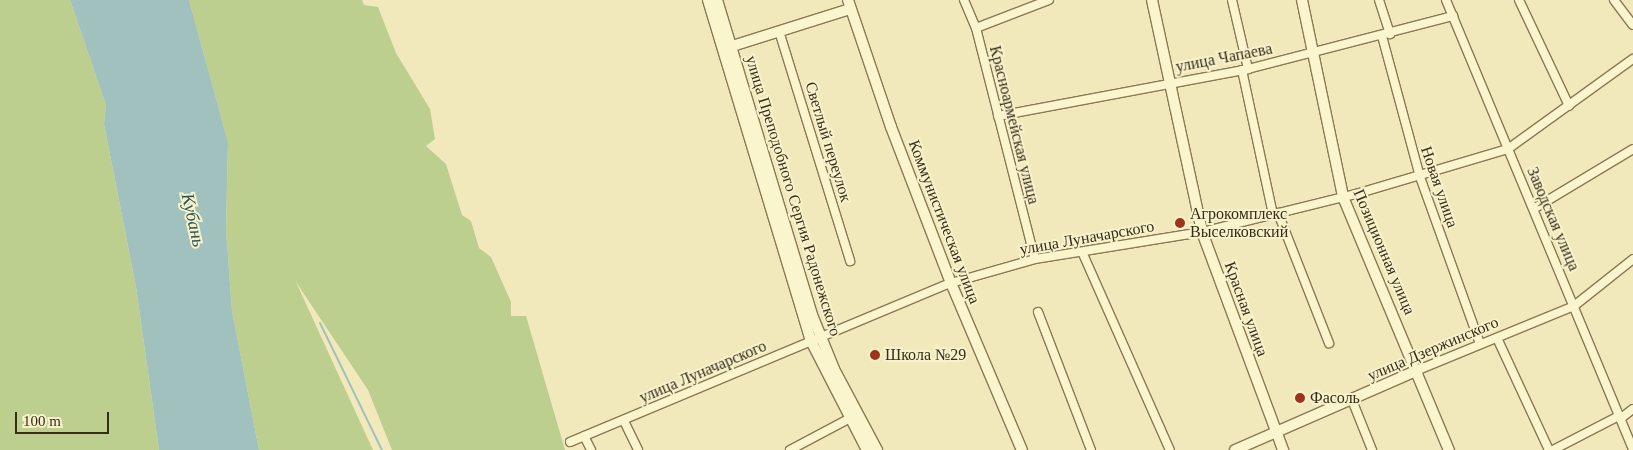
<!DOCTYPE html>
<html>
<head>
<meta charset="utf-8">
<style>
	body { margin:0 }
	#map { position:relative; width:1633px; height:450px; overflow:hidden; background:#f1e9bb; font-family:"Times New Roman",serif }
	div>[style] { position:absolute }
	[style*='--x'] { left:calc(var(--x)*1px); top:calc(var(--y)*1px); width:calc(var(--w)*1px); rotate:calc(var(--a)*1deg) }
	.green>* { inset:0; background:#bdcf8e }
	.water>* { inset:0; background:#a0c1bd }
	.stream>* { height:2px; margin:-1px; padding:0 1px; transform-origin:1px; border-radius:1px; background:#a0c1bd }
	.roads { filter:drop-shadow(1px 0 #897954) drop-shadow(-1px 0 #897954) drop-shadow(0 1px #897954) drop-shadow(0 -1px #897954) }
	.street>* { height:8px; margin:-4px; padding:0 4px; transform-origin:4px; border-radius:4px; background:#fbf5ce }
	.secondary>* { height:10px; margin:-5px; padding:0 5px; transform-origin:5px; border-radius:5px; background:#fbf5ce }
	.dots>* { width:14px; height:14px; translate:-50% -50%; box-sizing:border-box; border:2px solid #f8f2cb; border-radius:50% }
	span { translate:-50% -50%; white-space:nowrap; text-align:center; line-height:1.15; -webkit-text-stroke:4px #f8f2cb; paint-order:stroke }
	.street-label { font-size:16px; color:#372c1a }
	.poi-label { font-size:16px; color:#372c1a }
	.left { translate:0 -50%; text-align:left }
	.water-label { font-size:18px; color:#285358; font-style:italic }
	.scale { position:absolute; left:15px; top:412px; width:94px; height:22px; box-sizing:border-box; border:2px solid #372c1a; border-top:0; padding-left:6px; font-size:15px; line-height:18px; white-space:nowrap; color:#372c1a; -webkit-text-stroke:4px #f8f2cb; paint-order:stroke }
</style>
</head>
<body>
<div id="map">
	<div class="green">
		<i style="clip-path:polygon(0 0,70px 0,106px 105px,104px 124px,136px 287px,159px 450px,0 450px)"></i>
		<i style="clip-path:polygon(189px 0,362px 0,364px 5px,378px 7px,396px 53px,430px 109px,435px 139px,426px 146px,446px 164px,462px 215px,471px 221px,479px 248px,491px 257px,511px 302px,511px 316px,526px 316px,565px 450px,392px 450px,368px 390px,296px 282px,373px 450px,259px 450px,232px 311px,226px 229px,228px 142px)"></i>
	</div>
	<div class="water">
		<i style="clip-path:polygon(70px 0,189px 0,228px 142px,226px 229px,232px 311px,259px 450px,159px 450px,136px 287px,104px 124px,106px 105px)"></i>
	</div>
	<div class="stream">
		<i style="--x:320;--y:323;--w:141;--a:64"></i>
	</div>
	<div class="roads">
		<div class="street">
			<i style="--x:964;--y:0;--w:30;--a:67"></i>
			<i style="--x:976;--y:28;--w:238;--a:75.7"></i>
			<i style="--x:1232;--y:0;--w:71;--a:76.9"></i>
			<i style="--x:1379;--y:0;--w:36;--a:72"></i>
			<i style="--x:1446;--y:0;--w:487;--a:67.4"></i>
			<i style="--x:1519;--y:0;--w:117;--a:64.7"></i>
			<i style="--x:1614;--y:0;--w:31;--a:53"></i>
			<i style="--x:976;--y:28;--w:78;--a:-21"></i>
			<i style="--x:779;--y:31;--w:241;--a:72.8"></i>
			<i style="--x:1382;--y:36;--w:146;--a:74.9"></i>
			<i style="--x:1420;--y:177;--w:177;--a:70.2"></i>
			<i style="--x:1242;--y:70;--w:147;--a:77.9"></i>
			<i style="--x:998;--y:116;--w:254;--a:-10.6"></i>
			<i style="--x:1248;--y:69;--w:212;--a:-14.5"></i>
			<i style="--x:1535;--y:208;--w:114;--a:-31"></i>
			<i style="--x:1278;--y:213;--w:140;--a:68.6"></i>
			<i style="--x:1083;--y:254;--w:214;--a:66.1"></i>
			<i style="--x:1038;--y:312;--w:148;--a:69"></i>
			<i style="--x:1497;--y:338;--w:123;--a:65.1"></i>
			<i style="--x:1418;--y:370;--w:169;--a:-22.3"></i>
			<i style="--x:1574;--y:306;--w:75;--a:-38.5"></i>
			<i style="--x:1352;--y:400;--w:54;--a:68.2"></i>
			<i style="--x:1620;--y:419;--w:16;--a:-38"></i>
			<i style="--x:624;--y:421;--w:32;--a:64"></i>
			<i style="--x:584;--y:436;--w:16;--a:63"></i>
			<i style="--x:570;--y:442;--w:413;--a:-22.7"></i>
			<i style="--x:951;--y:283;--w:87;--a:-15.9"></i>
			<i style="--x:1035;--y:259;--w:169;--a:-9.2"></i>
			<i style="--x:1202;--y:232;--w:159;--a:-13.9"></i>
			<i style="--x:1356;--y:194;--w:159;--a:-16.5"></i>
			<i style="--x:1508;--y:149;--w:154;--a:-35.8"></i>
			<i style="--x:790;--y:450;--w:72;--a:-28"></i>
			<i style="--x:1553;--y:450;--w:74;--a:-27.3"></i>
		</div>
		<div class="secondary">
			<i style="--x:708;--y:0;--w:356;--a:73.2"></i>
			<i style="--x:811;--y:341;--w:123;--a:62.8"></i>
			<i style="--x:717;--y:0;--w:329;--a:73.2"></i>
			<i style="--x:812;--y:315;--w:58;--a:67.8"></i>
			<i style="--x:834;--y:369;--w:92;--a:62"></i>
			<i style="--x:848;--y:0;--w:134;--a:71.3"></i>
			<i style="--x:891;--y:127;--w:167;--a:69"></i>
			<i style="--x:951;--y:283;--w:181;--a:67"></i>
			<i style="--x:1152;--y:0;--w:237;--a:77.8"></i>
			<i style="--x:1202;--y:232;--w:233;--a:69.6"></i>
			<i style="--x:1302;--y:0;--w:201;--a:78.2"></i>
			<i style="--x:1343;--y:197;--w:274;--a:67.3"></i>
			<i style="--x:726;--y:48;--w:130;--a:-17.5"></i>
			<i style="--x:1235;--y:450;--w:200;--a:-23.6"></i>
		</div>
	</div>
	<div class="dots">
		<i style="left:1180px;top:223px;background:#9c321f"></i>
		<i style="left:875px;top:355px;background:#9c321f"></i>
		<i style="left:1300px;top:398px;background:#9c321f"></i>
	</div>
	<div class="street-label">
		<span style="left:1224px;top:58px;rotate:-11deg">улица Чапаева</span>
		<span style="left:1014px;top:125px;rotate:76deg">Красноармейская улица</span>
		<span style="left:828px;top:142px;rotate:73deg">Светлый переулок</span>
		<span style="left:1439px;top:187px;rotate:71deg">Новая улица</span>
		<span style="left:793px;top:196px;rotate:73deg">улица Преподобного Сергия Радонежского</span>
		<span style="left:1553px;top:219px;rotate:67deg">Заводская улица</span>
		<span style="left:944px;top:222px;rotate:69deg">Коммунистическая улица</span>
		<span style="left:1087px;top:238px;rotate:-10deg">улица Луначарского</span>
		<span style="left:1384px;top:252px;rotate:67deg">Позиционная улица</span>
		<span style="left:1246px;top:309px;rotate:70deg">Красная улица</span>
		<span style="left:1433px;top:349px;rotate:-23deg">улица Дзержинского</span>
		<span style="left:703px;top:372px;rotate:-23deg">улица Луначарского</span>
	</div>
	<div class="poi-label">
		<span class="left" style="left:1190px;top:223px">Агрокомплекс<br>Выселковский</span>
		<span class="left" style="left:885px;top:355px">Школа №29</span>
		<span class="left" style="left:1310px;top:398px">Фасоль</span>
	</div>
	<div class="water-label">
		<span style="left:193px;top:220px;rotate:77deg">Кубань</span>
	</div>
	<div class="scale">100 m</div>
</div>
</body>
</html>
